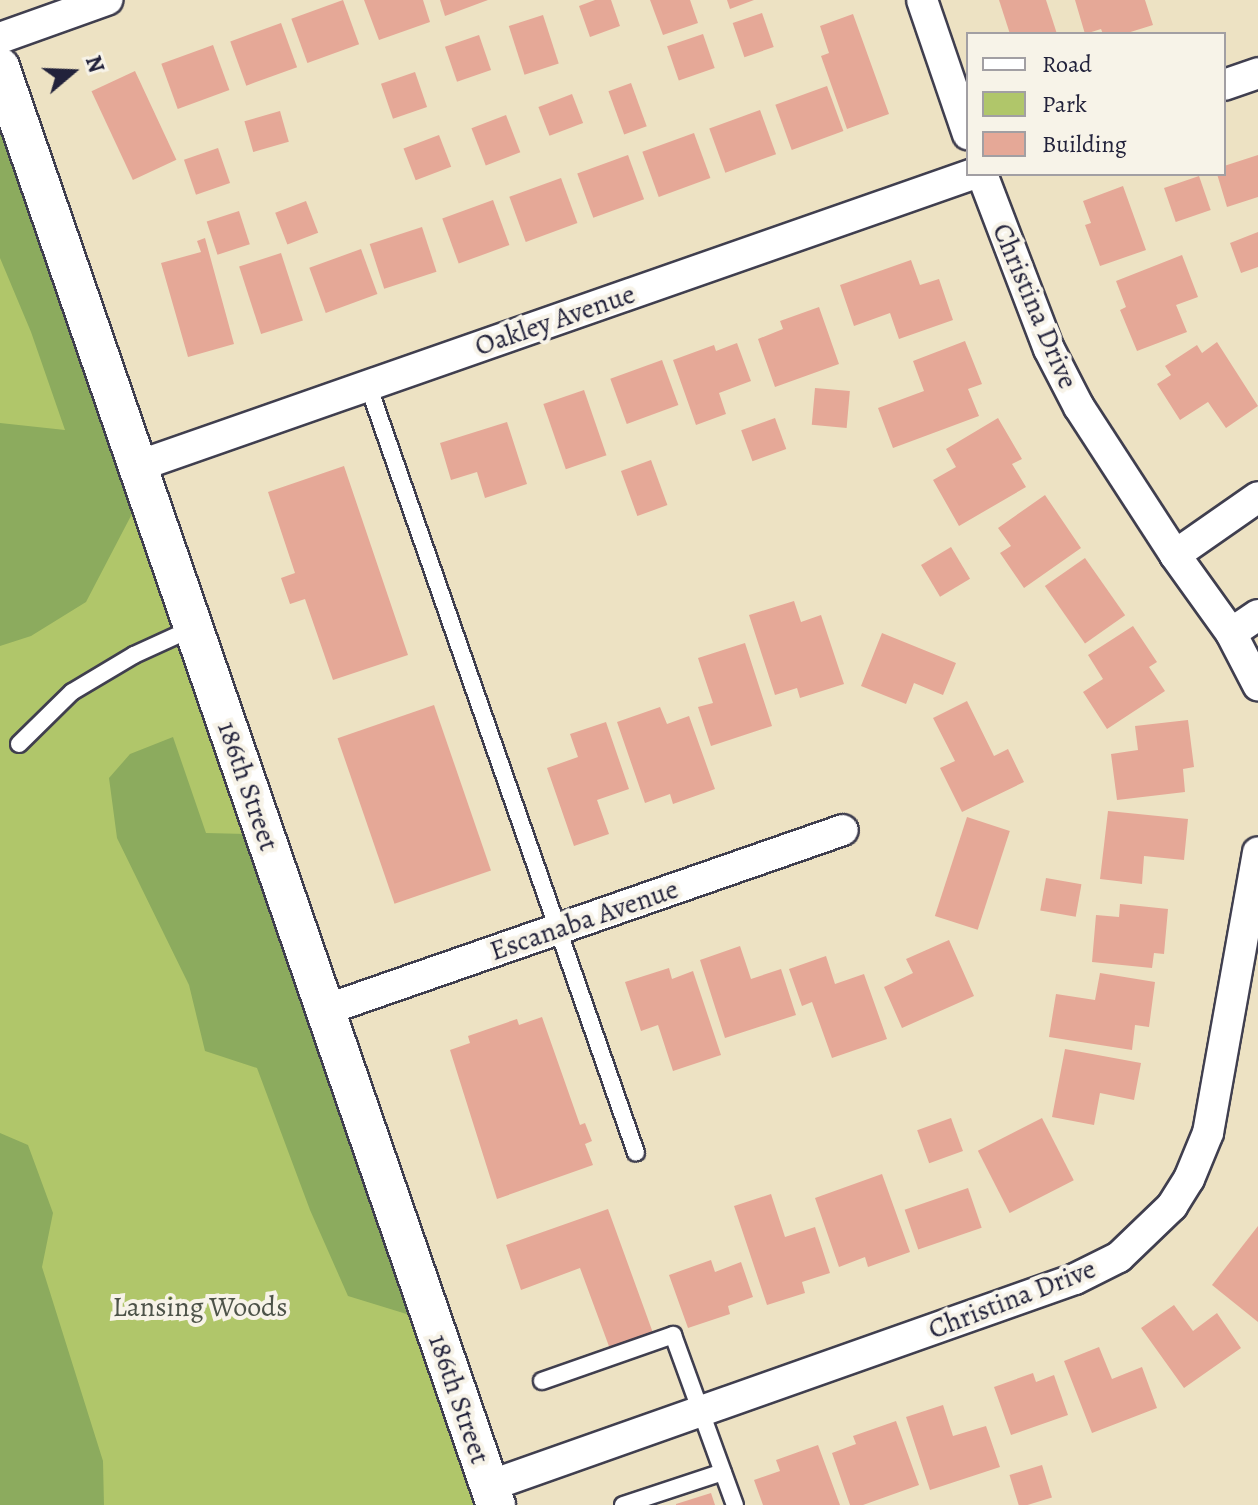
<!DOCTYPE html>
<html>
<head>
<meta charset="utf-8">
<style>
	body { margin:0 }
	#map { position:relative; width:1258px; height:1505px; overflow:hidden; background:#ede2c3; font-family:Alegreya,serif }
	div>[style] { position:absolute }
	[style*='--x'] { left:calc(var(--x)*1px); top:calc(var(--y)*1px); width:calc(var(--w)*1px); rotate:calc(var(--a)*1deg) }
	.green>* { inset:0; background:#b0c66a }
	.forest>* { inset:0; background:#8cab5e }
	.building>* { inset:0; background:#e5a897; transform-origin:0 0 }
	.roads { filter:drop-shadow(2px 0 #403f4f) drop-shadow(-2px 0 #403f4f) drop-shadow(0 2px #403f4f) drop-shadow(0 -2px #403f4f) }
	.service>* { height:16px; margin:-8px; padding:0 8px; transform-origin:8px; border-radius:8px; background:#fff }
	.minor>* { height:30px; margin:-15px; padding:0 15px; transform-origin:15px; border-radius:15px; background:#fff }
	.tertiary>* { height:38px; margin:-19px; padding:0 19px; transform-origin:19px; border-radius:19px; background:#fff }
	span { translate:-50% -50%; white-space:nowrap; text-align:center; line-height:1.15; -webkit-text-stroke:8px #f7f3e8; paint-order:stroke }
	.street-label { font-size:28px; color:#22223b }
	.park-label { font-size:28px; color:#4d5349 }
	.legend { position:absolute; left:966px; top:32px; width:260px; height:144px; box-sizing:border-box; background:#f7f3e8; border:2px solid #a29fa3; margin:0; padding:10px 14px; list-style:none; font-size:24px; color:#22223b }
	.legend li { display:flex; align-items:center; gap:16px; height:40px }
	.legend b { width:40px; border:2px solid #a29fa3 }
	.north { position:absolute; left:32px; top:32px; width:80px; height:80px; -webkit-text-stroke:6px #f7f3e8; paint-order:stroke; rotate:71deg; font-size:22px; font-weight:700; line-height:32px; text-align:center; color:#22223b }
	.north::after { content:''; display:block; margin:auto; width:28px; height:36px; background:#22223b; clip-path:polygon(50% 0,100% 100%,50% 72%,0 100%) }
</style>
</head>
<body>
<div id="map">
	<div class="green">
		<i style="clip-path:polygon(0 125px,478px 1505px,0 1505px)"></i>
	</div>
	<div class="forest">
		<i style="clip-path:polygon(0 125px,134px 510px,86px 602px,31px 636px,0 646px,0 423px,65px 430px,31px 332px,0 258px)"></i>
		<i style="clip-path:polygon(173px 737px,206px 833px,246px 834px,413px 1316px,348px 1296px,310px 1210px,257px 1068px,205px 1051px,189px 985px,117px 838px,109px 778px,130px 754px)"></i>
		<i style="clip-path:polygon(0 1133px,28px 1145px,53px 1213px,42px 1267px,103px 1461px,104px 1505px,0 1505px)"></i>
	</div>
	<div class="building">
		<i style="left:343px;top:0;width:47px;height:55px;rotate:70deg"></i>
		<i style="clip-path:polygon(364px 0,423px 0,430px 22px,379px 40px)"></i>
		<i style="clip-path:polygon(440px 0,488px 0,445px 16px)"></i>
		<i style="clip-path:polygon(595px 0,611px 0,620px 26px,590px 37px,579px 6px)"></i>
		<i style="clip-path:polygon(650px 0,690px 0,698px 23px,663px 35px)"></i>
		<i style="clip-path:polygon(727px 0,754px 0,730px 9px)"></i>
		<i style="clip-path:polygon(999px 0,1046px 0,1057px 34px,1010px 34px)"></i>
		<i style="clip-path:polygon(1075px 0,1145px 0,1153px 25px,1124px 34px,1103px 34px,1101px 29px,1085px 34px)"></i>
		<i style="left:762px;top:13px;width:36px;height:31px;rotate:71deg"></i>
		<i style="clip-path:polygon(853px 14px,889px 114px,847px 129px,821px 56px,829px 53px,820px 26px)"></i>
		<i style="left:543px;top:15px;width:51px;height:36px;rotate:72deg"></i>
		<i style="left:281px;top:23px;width:47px;height:54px;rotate:70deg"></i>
		<i style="left:703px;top:34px;width:36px;height:38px;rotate:71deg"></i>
		<i style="left:479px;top:35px;width:37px;height:36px;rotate:71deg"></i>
		<i style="left:213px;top:45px;width:48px;height:55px;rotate:70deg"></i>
		<i style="left:135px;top:71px;width:98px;height:48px;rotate:65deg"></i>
		<i style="left:415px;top:72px;width:37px;height:36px;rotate:71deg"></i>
		<i style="left:631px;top:83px;width:46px;height:24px;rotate:70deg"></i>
		<i style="left:827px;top:86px;width:48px;height:55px;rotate:70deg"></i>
		<i style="left:572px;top:94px;width:31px;height:36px;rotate:69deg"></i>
		<i style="left:760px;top:110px;width:47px;height:54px;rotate:70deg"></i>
		<i style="left:280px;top:111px;width:32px;height:37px;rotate:74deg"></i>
		<i style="left:506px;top:115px;width:40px;height:37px;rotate:69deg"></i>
		<i style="left:694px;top:133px;width:48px;height:55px;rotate:70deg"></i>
		<i style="left:439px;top:135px;width:34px;height:38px;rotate:69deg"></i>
		<i style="left:218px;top:148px;width:37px;height:36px;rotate:71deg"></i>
		<i style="left:628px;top:155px;width:47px;height:54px;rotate:70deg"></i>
		<i style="clip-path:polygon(1258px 155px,1258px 197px,1227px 207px,1217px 174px,1224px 174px,1224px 166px)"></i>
		<i style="left:1199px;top:176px;width:36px;height:37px;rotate:71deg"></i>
		<i style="left:561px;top:178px;width:48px;height:55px;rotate:70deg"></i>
		<i style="clip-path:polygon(1123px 186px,1146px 250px,1100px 266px,1085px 225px,1091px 223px,1083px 201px)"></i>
		<i style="left:493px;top:200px;width:48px;height:54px;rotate:70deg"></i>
		<i style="left:306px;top:201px;width:34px;height:33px;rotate:69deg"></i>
		<i style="left:239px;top:211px;width:35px;height:34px;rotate:72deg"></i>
		<i style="left:422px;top:227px;width:47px;height:55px;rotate:72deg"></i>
		<i style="clip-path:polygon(1258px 232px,1258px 267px,1241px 273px,1230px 243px)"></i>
		<i style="clip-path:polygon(205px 238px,234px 344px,188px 357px,161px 263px,201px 252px,197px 241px)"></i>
		<i style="left:361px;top:249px;width:48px;height:55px;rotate:70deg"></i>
		<i style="left:281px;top:253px;width:71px;height:44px;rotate:72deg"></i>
		<i style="clip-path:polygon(1182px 255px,1198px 297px,1176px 305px,1187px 332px,1137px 351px,1120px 310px,1126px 307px,1116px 281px)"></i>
		<i style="clip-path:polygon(911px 260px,920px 285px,939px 279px,953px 320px,899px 339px,890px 313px,854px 326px,840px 285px)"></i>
		<i style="clip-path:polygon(819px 307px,839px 364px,775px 387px,758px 339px,783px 329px,780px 321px)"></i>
		<i style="clip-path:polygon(965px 341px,982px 384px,968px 389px,979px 416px,893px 448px,878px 408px,924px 391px,913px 361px)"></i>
		<i style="clip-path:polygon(1217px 342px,1258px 406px,1226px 428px,1208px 402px,1180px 420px,1157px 384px,1171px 375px,1165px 366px,1197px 345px,1202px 353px)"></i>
		<i style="clip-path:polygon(737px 343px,751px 381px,719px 393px,726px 414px,696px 425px,673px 360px,714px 345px,716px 351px)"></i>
		<i style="left:662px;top:360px;width:48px;height:55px;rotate:70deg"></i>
		<i style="left:815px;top:388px;width:35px;height:37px;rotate:5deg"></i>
		<i style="left:584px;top:390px;width:69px;height:43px;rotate:71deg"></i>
		<i style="left:775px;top:418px;width:33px;height:36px;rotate:70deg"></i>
		<i style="clip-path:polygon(998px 418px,1022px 459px,1012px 464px,1026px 487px,959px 526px,933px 480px,956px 467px,946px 449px)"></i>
		<i style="clip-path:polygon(507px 422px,527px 484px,485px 498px,477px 472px,451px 480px,440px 443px)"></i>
		<i style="left:651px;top:460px;width:48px;height:32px;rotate:70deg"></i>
		<i style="clip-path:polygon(344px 466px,408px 655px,333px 680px,305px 599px,290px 604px,281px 578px,295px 573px,268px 492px)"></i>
		<i style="clip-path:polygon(1045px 495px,1081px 548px,1024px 588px,1000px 553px,1011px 546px,998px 528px)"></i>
		<i style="left:951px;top:547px;width:37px;height:35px;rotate:59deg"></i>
		<i style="left:1085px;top:558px;width:70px;height:49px;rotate:55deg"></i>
		<i style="clip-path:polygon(794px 601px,801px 622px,821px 615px,844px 684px,800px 698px,797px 688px,775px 695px,749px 615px)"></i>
		<i style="clip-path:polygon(1133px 626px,1157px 662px,1149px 667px,1165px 691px,1107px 729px,1083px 692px,1103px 679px,1088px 655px)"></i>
		<i style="clip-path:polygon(882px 633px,956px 663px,943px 695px,914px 683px,906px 704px,861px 686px)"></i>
		<i style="clip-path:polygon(745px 643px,772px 726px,711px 746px,698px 707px,713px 703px,698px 658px)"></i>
		<i style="clip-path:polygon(967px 701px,994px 756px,1008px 749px,1024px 782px,962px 812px,940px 768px,955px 761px,933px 718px)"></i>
		<i style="left:434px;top:705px;width:175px;height:102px;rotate:71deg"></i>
		<i style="clip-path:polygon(660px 707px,667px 724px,689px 716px,715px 789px,673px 804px,670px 794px,645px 803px,617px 722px)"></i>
		<i style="clip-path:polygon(1188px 720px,1194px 767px,1183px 769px,1185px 792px,1117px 800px,1111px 754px,1138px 750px,1135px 726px)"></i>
		<i style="clip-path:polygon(606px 722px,629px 789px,597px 800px,609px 834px,574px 846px,547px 768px,578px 757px,570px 734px)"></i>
		<i style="clip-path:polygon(1108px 811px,1188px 819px,1184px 860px,1144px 856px,1142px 884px,1100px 879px)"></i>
		<i style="left:967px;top:817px;width:45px;height:104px;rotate:18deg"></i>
		<i style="left:1046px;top:878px;width:36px;height:33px;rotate:10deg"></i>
		<i style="clip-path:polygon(1120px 904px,1168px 909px,1164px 954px,1154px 953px,1152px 968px,1092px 962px,1096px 915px,1119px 917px)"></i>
		<i style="clip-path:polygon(949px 940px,974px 996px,902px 1028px,884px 987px,913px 973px,906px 959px)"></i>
		<i style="clip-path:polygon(740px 946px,751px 979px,781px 969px,796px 1015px,725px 1038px,700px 960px)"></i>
		<i style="clip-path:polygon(826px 956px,835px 984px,864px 974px,887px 1039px,832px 1058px,812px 1002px,802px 1006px,789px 969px)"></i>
		<i style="clip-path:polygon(669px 968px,672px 979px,693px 971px,721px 1055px,673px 1071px,658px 1025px,641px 1031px,625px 982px)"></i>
		<i style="clip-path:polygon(1100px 973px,1155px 982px,1149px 1027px,1135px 1025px,1132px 1050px,1049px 1037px,1056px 994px,1095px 1000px)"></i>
		<i style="clip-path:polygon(542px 1017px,580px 1125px,585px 1123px,592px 1141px,585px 1144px,593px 1165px,497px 1199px,450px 1050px,470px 1043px,468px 1036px,517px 1019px,519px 1025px)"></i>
		<i style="clip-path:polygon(1065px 1049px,1141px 1063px,1134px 1100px,1100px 1093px,1094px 1125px,1052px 1117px)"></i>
		<i style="left:951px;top:1118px;width:35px;height:36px;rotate:70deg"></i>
		<i style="left:1042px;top:1118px;width:70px;height:72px;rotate:63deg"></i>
		<i style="clip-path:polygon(882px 1174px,910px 1252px,868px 1267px,865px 1257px,839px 1267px,815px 1198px)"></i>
		<i style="left:968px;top:1188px;width:42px;height:67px;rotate:71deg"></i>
		<i style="clip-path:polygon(771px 1194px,785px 1237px,815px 1227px,830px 1273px,802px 1282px,805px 1293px,767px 1305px,734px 1206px)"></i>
		<i style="clip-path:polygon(608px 1209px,653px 1333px,610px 1349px,580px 1268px,521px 1290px,506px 1245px)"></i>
		<i style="clip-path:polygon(1258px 1226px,1258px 1322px,1212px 1285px)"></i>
		<i style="clip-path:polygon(711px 1260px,715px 1272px,741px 1262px,753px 1297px,728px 1306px,730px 1314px,688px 1328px,669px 1275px)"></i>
		<i style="clip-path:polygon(1174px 1305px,1193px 1331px,1217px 1313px,1241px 1348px,1184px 1388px,1141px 1328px)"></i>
		<i style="clip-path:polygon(1099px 1347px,1112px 1379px,1142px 1367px,1157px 1408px,1092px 1433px,1064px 1361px)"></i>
		<i style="clip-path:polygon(1033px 1373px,1036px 1382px,1054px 1375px,1068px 1415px,1011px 1435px,994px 1387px)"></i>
		<i style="clip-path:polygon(943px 1405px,953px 1436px,986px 1426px,1000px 1467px,930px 1490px,906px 1417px)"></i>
		<i style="clip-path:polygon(896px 1421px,919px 1485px,863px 1505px,850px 1505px,832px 1453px,856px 1444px,853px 1436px)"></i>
		<i style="clip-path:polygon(818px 1445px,840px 1505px,763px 1505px,754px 1480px,780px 1471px,776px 1460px)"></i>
		<i style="left:1042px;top:1465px;width:34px;height:34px;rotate:73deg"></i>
		<i style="clip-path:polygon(711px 1493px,715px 1505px,676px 1505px,676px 1504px)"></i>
	</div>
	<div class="roads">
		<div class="service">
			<i style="--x:368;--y:385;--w:813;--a:70.76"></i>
			<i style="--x:19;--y:744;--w:74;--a:-44.5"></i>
			<i style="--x:72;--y:692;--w:72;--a:-30.8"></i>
			<i style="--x:134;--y:655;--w:65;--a:-24.6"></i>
			<i style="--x:542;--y:1381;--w:139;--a:-19.3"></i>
			<i style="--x:673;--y:1335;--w:181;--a:70"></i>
			<i style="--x:623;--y:1505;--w:105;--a:-18.3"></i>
		</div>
		<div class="minor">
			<i style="--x:922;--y:0;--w:142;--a:71.1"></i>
			<i style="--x:0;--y:38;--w:114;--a:-19.6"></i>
			<i style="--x:1224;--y:85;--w:36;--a:-19"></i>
			<i style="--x:982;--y:174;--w:187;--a:69.1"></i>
			<i style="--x:1049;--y:349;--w:65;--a:62.7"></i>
			<i style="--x:1079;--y:407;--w:176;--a:57"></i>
			<i style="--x:1175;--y:555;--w:96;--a:54.3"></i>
			<i style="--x:138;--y:466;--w:885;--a:-19.27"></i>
			<i style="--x:1175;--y:555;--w:101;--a:-34.9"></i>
			<i style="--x:1258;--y:615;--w:32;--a:146"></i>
			<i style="--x:1231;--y:633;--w:59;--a:62.6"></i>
			<i style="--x:325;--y:1010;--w:548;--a:-19.16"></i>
			<i style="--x:489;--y:1486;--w:621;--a:-19.46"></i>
			<i style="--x:1075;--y:1279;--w:49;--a:-26.6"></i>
			<i style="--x:1119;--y:1257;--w:74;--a:-43.9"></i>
			<i style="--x:1172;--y:1206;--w:32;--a:-58"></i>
			<i style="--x:1189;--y:1179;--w:50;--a:-67.6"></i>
			<i style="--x:1208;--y:1133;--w:285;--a:-79.9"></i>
		</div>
		<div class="tertiary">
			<i style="--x:0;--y:67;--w:1521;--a:70.97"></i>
		</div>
	</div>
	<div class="street-label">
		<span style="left:1035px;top:306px;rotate:67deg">Christina Drive</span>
		<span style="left:555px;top:320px;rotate:-19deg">Oakley Avenue</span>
		<span style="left:248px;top:786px;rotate:71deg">186th Street</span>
		<span style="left:584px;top:920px;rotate:-19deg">Escanaba Avenue</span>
		<span style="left:1012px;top:1299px;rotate:-21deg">Christina Drive</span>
		<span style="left:459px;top:1399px;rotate:71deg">186th Street</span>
	</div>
	<div class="park-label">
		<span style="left:200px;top:1307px">Lansing Woods</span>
	</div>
	<ul class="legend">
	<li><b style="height:10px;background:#fff"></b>Road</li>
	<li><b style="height:22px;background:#b0c66a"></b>Park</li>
	<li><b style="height:22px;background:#e5a897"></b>Building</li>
	</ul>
	<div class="north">N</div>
</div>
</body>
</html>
